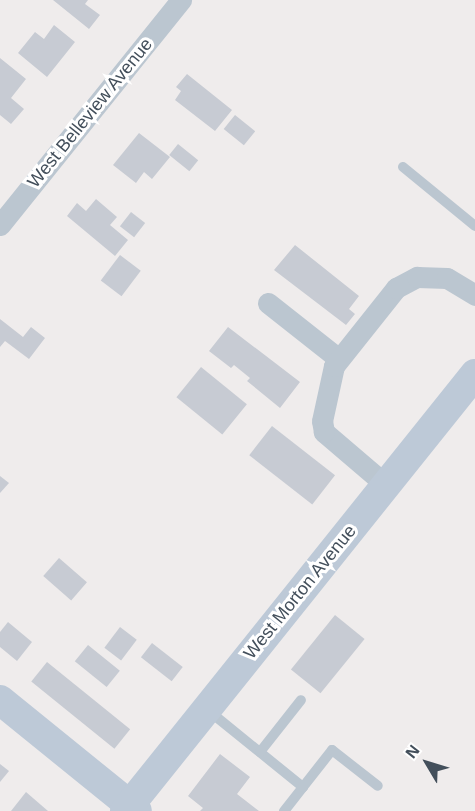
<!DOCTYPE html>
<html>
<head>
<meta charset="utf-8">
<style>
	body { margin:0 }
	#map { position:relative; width:475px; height:811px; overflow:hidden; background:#efecec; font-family:Helvetica,sans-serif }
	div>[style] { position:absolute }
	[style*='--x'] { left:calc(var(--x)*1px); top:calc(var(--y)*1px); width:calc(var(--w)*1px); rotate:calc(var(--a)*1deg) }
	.building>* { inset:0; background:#c7cbd3; transform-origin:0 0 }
	.lane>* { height:10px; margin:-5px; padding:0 5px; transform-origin:5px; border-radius:5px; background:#bbc6d0 }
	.street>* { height:21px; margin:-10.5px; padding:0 10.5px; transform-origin:10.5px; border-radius:10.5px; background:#bbc6d0 }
	.secondary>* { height:30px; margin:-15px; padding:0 15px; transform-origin:15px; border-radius:15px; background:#bdc9d7 }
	span { translate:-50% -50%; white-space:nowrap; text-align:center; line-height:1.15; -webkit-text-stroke:6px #fff; paint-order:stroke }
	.street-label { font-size:18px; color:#434f5b }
	.north { position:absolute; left:397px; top:733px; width:60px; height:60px; -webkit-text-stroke:4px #fff; paint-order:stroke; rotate:308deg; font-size:16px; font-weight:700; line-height:24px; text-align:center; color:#434f5b }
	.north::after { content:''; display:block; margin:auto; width:21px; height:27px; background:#434f5b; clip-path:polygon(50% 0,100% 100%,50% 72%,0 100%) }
</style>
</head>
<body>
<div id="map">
	<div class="building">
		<i style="clip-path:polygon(53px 0,88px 0,85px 4px,100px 15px,89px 29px)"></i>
		<i style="clip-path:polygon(54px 25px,75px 42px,47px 77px,18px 53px,35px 32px,44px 39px)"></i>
		<i style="clip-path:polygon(0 58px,26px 79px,11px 98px,24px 109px,11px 124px,0 115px)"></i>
		<i style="clip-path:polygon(187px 74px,232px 110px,215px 131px,175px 100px,181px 91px,176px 87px)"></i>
		<i style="left:235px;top:115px;width:26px;height:18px;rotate:39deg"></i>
		<i style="clip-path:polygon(139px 133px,170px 157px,152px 179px,144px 172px,136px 183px,113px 165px)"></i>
		<i style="left:178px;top:144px;width:26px;height:14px;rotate:39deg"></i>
		<i style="clip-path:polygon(96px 199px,117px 217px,110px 225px,128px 240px,115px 256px,67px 216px,77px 203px,86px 211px)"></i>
		<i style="left:131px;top:212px;width:18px;height:18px;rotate:38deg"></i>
		<i style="clip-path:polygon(295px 245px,359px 296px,349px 309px,355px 314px,346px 325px,274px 270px)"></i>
		<i style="left:120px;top:255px;width:26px;height:32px;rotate:37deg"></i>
		<i style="clip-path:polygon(0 319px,23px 337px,31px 327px,45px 338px,29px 359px,5px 341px,0 347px)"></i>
		<i style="clip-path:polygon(228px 327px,300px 382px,280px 408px,247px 381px,250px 378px,234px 365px,231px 368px,209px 351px)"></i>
		<i style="left:201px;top:367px;width:59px;height:39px;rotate:39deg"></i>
		<i style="left:272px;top:426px;width:80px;height:37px;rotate:38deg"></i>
		<i style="clip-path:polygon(0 476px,9px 483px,0 493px)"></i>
		<i style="left:59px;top:558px;width:37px;height:24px;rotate:41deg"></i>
		<i style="left:335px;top:615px;width:38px;height:70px;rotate:39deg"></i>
		<i style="clip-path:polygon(8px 622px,32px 642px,17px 661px,0 647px,0 632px)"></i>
		<i style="left:120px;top:627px;width:21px;height:26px;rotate:37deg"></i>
		<i style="left:152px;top:643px;width:39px;height:18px;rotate:38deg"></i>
		<i style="left:88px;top:645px;width:41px;height:21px;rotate:39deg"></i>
		<i style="left:47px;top:662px;width:107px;height:25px;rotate:39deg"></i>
		<i style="clip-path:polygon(220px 754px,250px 777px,237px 794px,259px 811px,200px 811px,203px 808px,188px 796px)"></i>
		<i style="clip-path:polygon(0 764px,9px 771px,0 782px)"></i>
		<i style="clip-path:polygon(26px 792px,48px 811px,11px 811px)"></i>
	</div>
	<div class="lane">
		<i style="--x:403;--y:167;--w:93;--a:39.3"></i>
		<i style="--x:209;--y:711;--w:121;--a:39"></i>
		<i style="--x:303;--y:787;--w:31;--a:128"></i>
		<i style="--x:260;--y:752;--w:66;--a:-51.7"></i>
		<i style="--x:303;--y:787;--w:47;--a:-51.9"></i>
		<i style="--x:332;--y:750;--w:58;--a:38"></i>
	</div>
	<div class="street">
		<i style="--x:0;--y:225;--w:289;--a:-51.2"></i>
		<i style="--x:268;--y:303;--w:90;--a:38.3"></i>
		<i style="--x:386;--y:485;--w:82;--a:-139.5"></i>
		<i style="--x:324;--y:432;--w:11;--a:-100"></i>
		<i style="--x:322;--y:421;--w:56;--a:-77.7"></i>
		<i style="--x:334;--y:366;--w:100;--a:-51.5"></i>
		<i style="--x:396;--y:288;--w:24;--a:-28"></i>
		<i style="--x:417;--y:277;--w:30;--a:2"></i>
		<i style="--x:447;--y:278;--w:33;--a:31"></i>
	</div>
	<div class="secondary">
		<i style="--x:0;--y:700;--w:176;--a:39"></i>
		<i style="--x:125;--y:811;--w:560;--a:-51.31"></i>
	</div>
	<div class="street-label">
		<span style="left:90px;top:113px;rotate:-51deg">West Belleview Avenue</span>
		<span style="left:300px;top:592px;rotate:-51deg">West Morton Avenue</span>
	</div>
	<div class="north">N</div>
</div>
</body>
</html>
